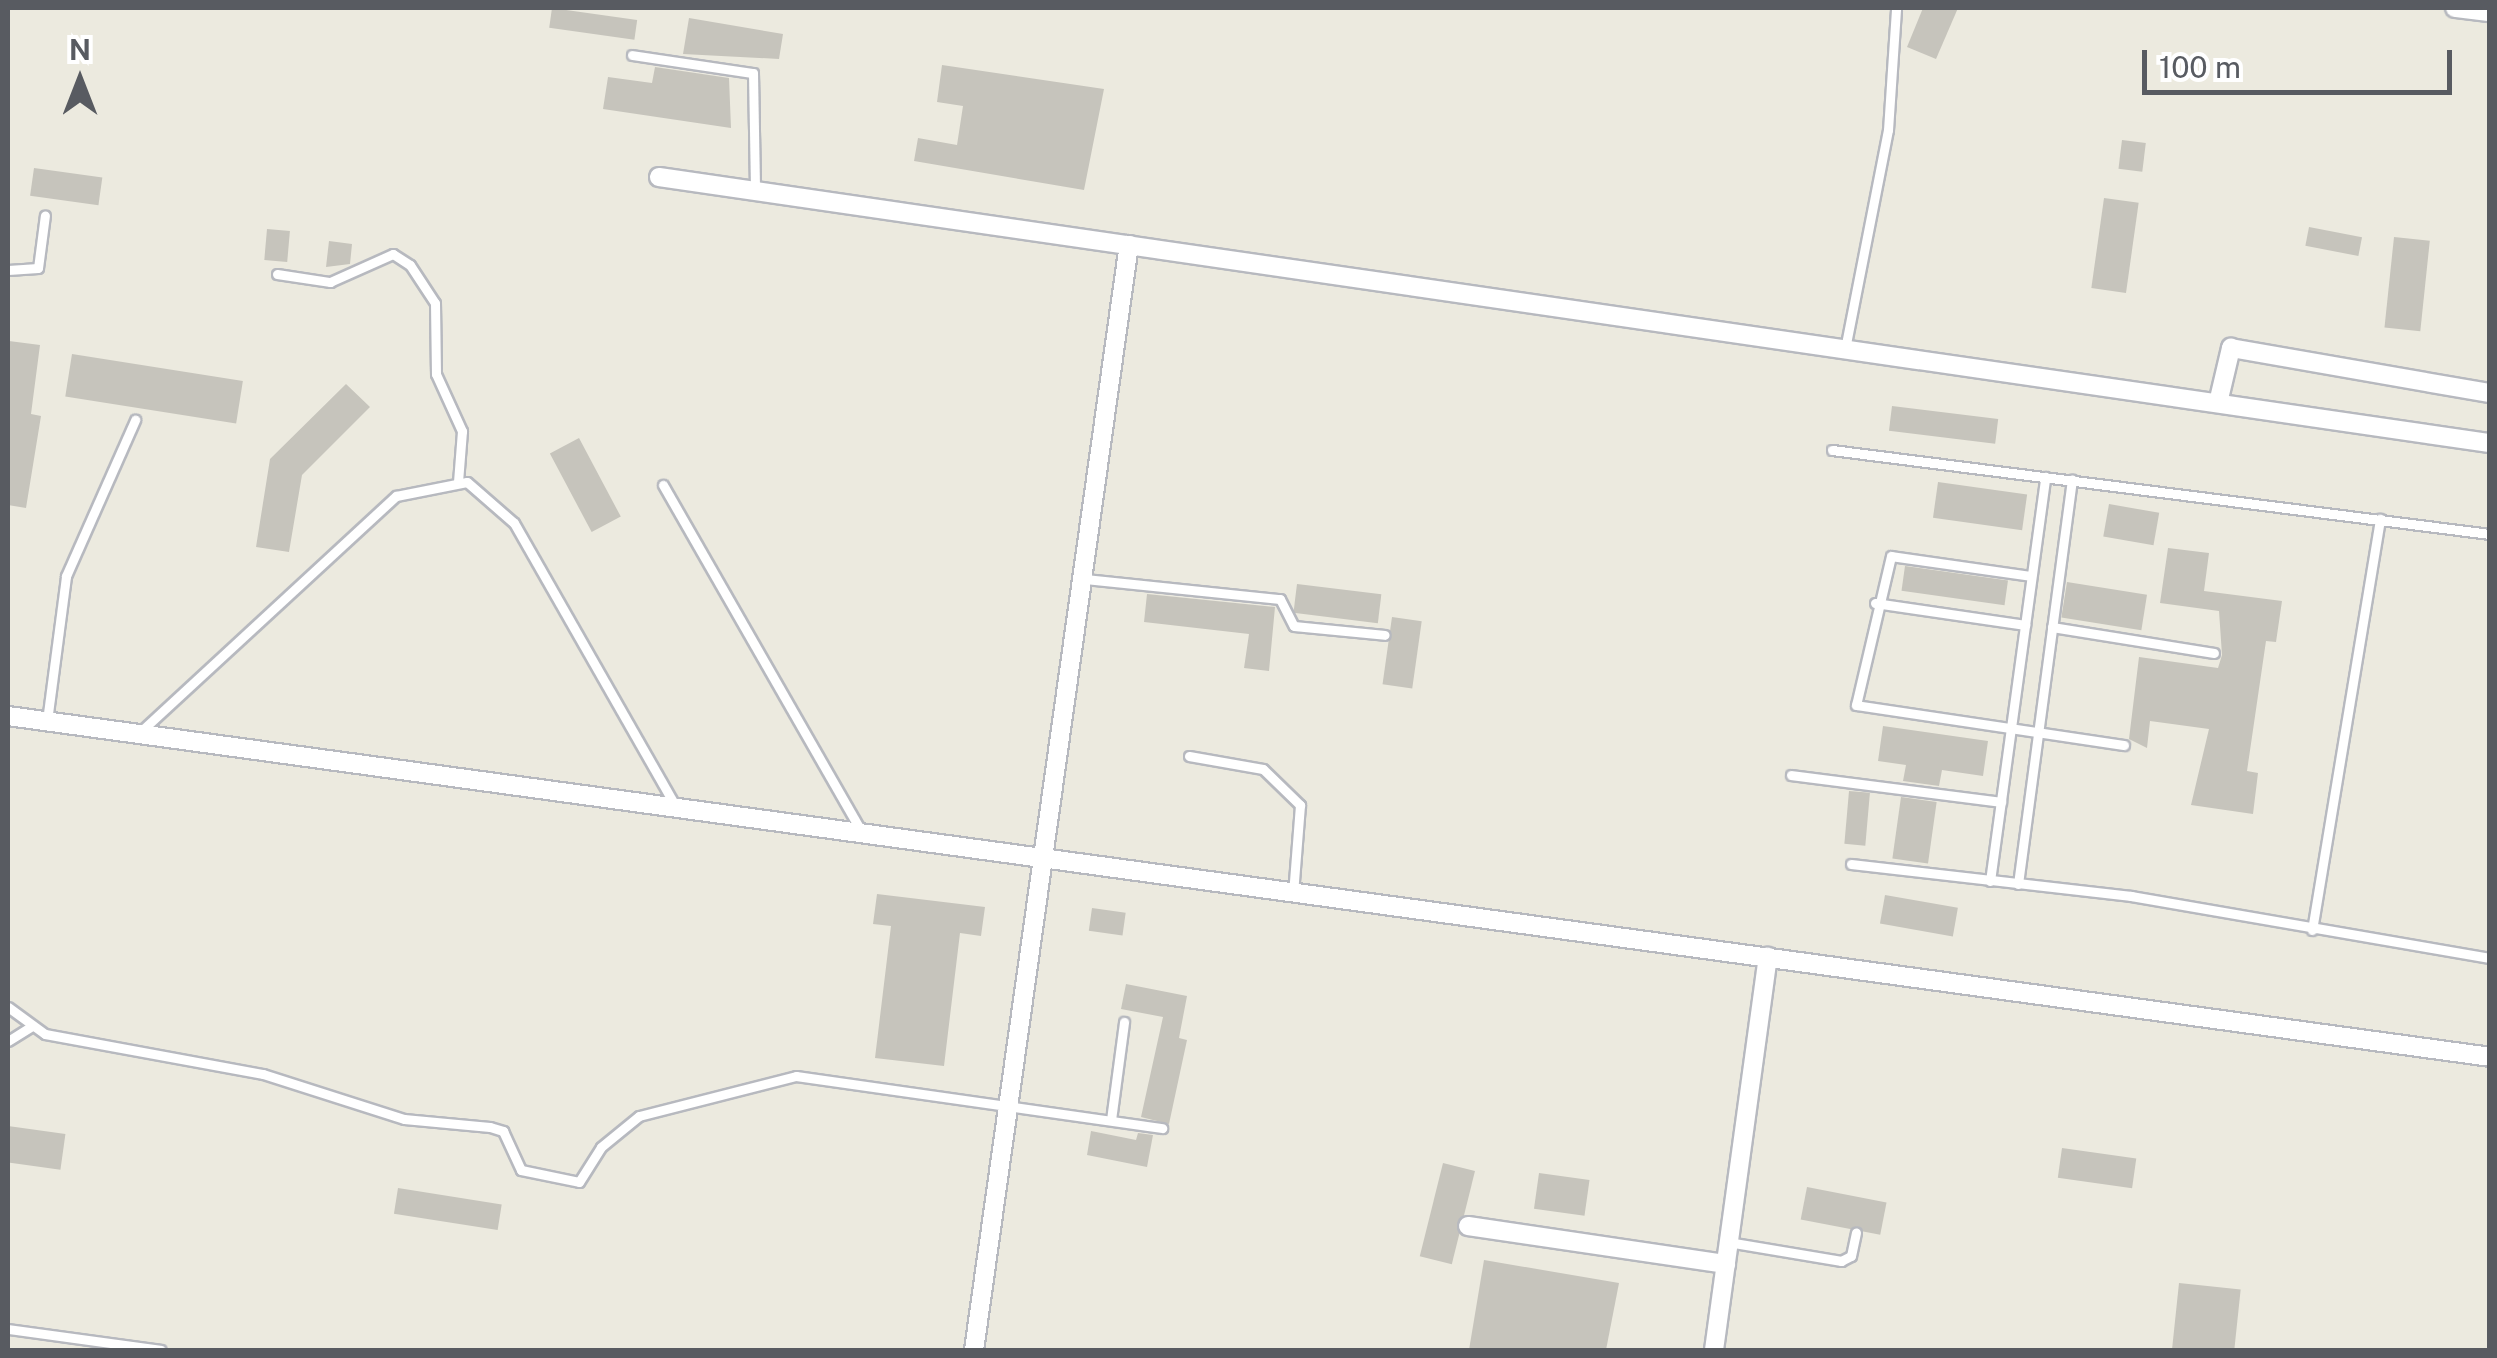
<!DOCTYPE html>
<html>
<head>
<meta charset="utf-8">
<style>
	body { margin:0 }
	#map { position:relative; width:2497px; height:1358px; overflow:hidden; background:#eceadf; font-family:"Public Sans",sans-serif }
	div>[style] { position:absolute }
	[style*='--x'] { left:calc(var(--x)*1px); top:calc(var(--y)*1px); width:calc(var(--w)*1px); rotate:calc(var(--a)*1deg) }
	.building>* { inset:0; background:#c6c4bc; transform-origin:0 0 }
	.roads { filter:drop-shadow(2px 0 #b7b9bf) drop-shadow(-2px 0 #b7b9bf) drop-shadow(0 2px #b7b9bf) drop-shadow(0 -2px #b7b9bf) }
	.lane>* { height:9px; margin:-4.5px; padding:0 4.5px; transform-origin:4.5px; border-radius:4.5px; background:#fff }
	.street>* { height:18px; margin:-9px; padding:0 9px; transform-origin:9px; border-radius:9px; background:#fff }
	span { translate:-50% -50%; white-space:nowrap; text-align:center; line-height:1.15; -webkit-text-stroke:8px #fff; paint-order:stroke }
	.frame { position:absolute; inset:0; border:10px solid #585b61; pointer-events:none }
	.north { position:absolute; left:30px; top:30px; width:100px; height:100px; -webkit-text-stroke:8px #fff; paint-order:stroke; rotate:0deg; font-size:28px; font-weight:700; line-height:40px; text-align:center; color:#585b61 }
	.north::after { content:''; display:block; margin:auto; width:35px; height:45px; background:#585b61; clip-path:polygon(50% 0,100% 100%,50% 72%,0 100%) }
	.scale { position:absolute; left:2142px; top:50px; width:310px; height:45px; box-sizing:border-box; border:5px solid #585b61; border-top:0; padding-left:12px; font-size:30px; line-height:35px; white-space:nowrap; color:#585b61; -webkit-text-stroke:8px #fff; paint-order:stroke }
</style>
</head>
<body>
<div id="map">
	<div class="building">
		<i style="left:552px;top:8px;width:86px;height:20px;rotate:8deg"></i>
		<i style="clip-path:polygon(1923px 8px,1958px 8px,1936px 59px,1907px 47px)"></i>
		<i style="clip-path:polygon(689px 18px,783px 34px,779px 59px,683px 54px)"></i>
		<i style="clip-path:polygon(942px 65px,1104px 89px,1084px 190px,914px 161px,918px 138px,957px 145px,963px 106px,937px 102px)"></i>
		<i style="clip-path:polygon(655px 67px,729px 78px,731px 128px,603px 109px,608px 77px,652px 83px)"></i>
		<i style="left:2122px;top:140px;width:24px;height:29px;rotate:7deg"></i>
		<i style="left:34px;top:168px;width:69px;height:28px;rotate:8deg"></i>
		<i style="left:2104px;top:198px;width:35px;height:91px;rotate:8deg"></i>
		<i style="left:2309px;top:227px;width:54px;height:19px;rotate:11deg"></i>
		<i style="left:267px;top:229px;width:23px;height:31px;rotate:5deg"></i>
		<i style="left:2394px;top:237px;width:36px;height:91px;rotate:6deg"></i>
		<i style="clip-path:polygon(329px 241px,352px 244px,350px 264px,326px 267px)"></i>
		<i style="clip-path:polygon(9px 341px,40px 345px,31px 414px,41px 416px,26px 508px,8px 505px)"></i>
		<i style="left:72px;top:354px;width:173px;height:43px;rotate:9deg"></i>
		<i style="clip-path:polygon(346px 384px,370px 407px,302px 475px,289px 552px,256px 547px,270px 459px)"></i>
		<i style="left:1892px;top:406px;width:107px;height:25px;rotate:7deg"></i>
		<i style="left:579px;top:438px;width:89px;height:33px;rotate:62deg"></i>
		<i style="left:1938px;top:482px;width:90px;height:36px;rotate:8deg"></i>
		<i style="left:2109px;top:504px;width:51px;height:33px;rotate:10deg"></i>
		<i style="clip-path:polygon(2168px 548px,2209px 553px,2204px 591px,2282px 601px,2276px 642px,2266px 641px,2247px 771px,2258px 773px,2253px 814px,2191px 805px,2209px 729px,2150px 721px,2147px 748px,2129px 739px,2139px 657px,2218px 668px,2222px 655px,2219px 611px,2160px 603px)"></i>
		<i style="left:1905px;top:566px;width:104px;height:25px;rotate:8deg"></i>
		<i style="left:2067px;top:582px;width:81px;height:36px;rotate:9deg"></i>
		<i style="left:1297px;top:584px;width:85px;height:29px;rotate:7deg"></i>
		<i style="clip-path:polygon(1147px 594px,1275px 607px,1269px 671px,1244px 668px,1249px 634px,1144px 622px)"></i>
		<i style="left:1392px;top:617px;width:30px;height:68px;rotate:8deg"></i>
		<i style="clip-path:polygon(1883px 726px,1988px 741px,1983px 776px,1942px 770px,1939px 786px,1903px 781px,1906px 765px,1878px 761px)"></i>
		<i style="left:1849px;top:791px;width:21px;height:53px;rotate:5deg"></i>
		<i style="left:1901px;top:797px;width:36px;height:62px;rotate:8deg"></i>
		<i style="clip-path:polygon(877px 894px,985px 907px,981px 936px,960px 933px,944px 1066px,875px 1058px,891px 926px,873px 924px)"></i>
		<i style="left:1885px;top:895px;width:74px;height:29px;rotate:10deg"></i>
		<i style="left:1092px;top:908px;width:34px;height:23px;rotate:8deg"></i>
		<i style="clip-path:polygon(1126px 984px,1187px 996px,1179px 1038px,1187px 1040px,1169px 1124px,1141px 1117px,1163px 1017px,1121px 1009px)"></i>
		<i style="left:8px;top:1126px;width:58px;height:36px;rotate:8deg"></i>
		<i style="clip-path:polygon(1091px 1131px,1136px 1140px,1138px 1133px,1153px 1135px,1147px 1167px,1087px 1155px)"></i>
		<i style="left:2062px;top:1148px;width:75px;height:30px;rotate:8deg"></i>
		<i style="left:1443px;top:1163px;width:33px;height:96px;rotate:14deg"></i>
		<i style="left:1539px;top:1173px;width:51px;height:36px;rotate:8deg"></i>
		<i style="left:1807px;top:1187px;width:81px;height:33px;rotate:11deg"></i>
		<i style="left:398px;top:1188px;width:105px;height:26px;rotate:9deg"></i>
		<i style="clip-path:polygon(1484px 1260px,1619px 1283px,1606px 1350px,1469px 1350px)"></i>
		<i style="left:2179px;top:1283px;width:62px;height:67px;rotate:6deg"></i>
	</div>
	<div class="roads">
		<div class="lane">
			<i style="--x:632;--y:55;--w:122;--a:8.5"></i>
			<i style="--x:753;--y:73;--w:118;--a:89"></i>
			<i style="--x:8;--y:270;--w:30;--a:-4"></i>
			<i style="--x:38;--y:268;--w:53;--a:-82.5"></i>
			<i style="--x:277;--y:274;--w:54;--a:8.6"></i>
			<i style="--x:330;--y:282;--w:69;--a:-24"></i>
			<i style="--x:393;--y:254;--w:20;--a:33"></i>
			<i style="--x:410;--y:265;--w:45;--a:56.7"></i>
			<i style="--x:435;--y:303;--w:71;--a:89.2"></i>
			<i style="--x:436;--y:374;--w:63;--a:65.5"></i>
			<i style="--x:462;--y:431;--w:51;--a:94.5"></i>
			<i style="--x:1845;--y:349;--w:223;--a:-78.9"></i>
			<i style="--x:1888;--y:130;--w:122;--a:-86.2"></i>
			<i style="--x:1832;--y:450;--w:663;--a:7.28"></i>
			<i style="--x:663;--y:485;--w:400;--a:60.2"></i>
			<i style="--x:2031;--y:576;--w:141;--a:-171.9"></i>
			<i style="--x:1891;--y:556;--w:153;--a:103.2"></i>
			<i style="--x:1856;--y:705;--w:271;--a:8.5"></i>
			<i style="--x:1085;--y:579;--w:196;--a:5.9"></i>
			<i style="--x:1280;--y:599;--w:30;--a:63"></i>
			<i style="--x:1294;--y:626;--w:91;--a:5.6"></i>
			<i style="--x:1875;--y:603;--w:152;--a:8.3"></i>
			<i style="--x:2052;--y:627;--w:164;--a:9.1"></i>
			<i style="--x:47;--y:721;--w:146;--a:-82.5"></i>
			<i style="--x:66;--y:576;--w:171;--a:-66.1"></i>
			<i style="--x:138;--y:734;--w:351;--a:-42.7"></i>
			<i style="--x:396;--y:496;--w:72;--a:-11.2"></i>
			<i style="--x:467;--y:482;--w:62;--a:41.1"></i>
			<i style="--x:514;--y:523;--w:325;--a:60.3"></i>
			<i style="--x:1189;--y:756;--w:75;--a:10"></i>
			<i style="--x:1263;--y:769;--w:52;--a:44.2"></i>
			<i style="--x:1300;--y:805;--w:88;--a:94.5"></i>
			<i style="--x:1791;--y:775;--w:212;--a:7.3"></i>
			<i style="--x:1851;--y:864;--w:282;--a:6.5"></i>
			<i style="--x:2131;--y:896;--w:364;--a:9.8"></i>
			<i style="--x:1990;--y:881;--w:408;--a:-82.2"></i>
			<i style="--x:2018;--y:884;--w:408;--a:-82.4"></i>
			<i style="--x:2312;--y:930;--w:417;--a:-80.6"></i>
			<i style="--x:8;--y:1007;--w:46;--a:36.1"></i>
			<i style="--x:45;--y:1034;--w:222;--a:10.4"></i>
			<i style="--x:263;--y:1074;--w:148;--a:17.7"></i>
			<i style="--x:404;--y:1119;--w:86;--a:5.3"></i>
			<i style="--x:490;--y:1127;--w:14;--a:17"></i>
			<i style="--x:503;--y:1131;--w:43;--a:65.2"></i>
			<i style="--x:521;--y:1170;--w:59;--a:11.7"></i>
			<i style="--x:579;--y:1182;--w:41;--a:-57.8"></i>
			<i style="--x:601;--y:1147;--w:49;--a:-39.2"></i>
			<i style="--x:639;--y:1116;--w:162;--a:-14.3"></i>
			<i style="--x:796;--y:1076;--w:370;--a:8.1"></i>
			<i style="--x:8;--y:1041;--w:28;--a:-32"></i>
			<i style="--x:1111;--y:1120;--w:99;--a:-82.4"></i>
			<i style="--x:1728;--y:1242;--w:115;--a:9.5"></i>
			<i style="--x:1841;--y:1261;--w:11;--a:-27"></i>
			<i style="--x:1851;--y:1256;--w:24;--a:-78"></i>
			<i style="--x:8;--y:1329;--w:154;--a:7.8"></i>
		</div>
		<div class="street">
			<i style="--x:2455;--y:8;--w:35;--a:7"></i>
			<i style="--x:659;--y:177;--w:1850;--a:8.27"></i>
			<i style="--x:2218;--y:403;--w:57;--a:-76.7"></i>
			<i style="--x:2231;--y:348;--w:263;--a:9.9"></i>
			<i style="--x:8;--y:716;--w:2505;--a:7.82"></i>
			<i style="--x:1468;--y:1226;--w:261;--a:8.4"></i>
			<i style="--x:974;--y:1350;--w:1116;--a:-82.02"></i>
			<i style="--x:1714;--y:1350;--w:397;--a:-82.2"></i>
		</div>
	</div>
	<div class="frame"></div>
	<div class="north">N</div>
	<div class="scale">100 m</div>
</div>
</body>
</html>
